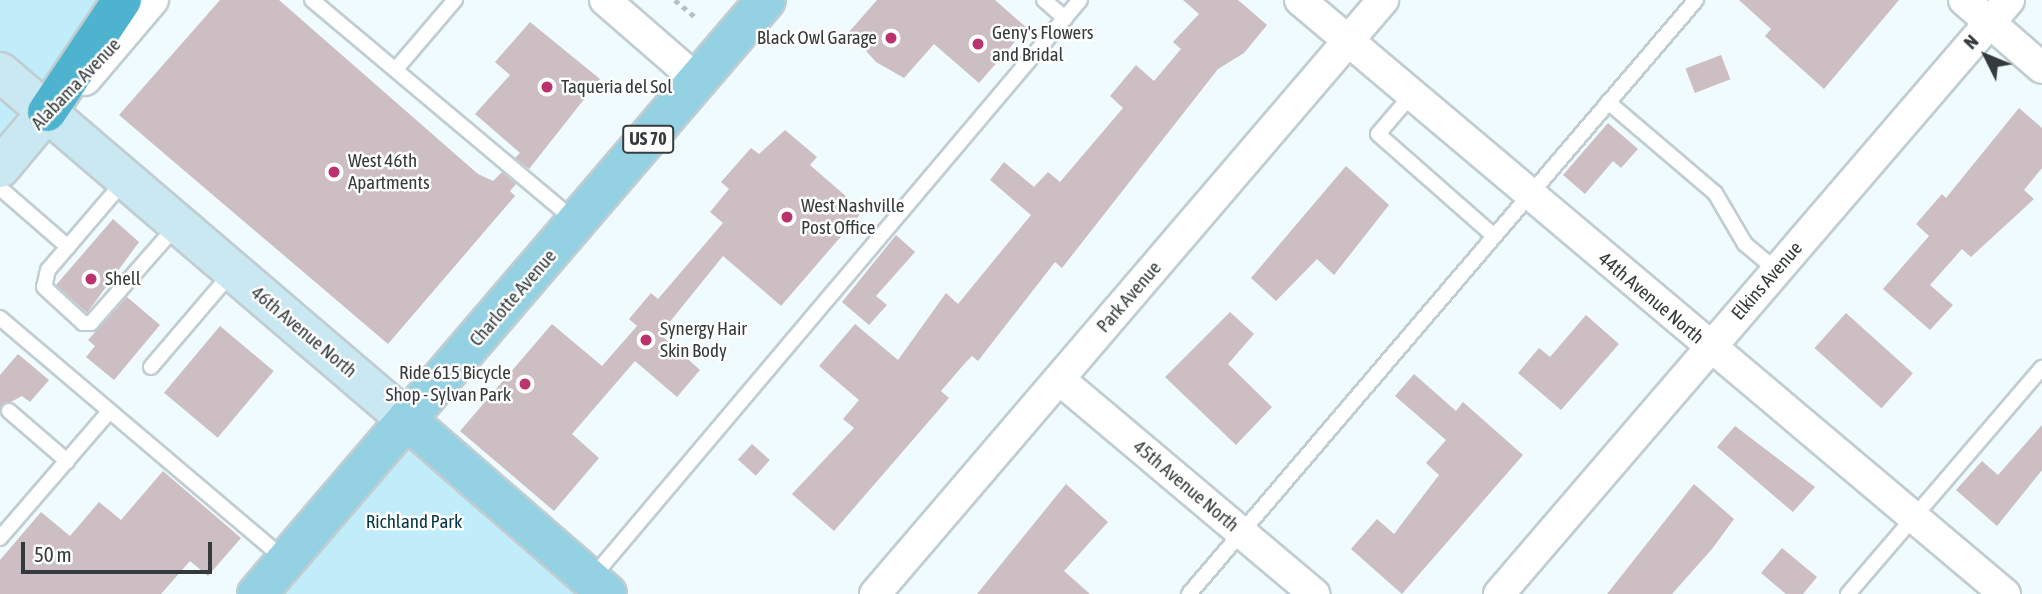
<!DOCTYPE html>
<html>
<head>
<meta charset="utf-8">
<style>
	body { margin:0 }
	#map { position:relative; width:2042px; height:594px; overflow:hidden; background:#effbfe; font-family:"Asap Condensed",sans-serif }
	div>[style] { position:absolute }
	[style*='--x'] { left:calc(var(--x)*1px); top:calc(var(--y)*1px); width:calc(var(--w)*1px); rotate:calc(var(--a)*1deg) }
	.green>* { inset:0; background:#c1ecfa }
	.building>* { inset:0; background:#ccbec2; transform-origin:0 0 }
	.path>* { height:4.5px; margin-top:-2.25px; transform-origin:0; background:repeating-linear-gradient(90deg,#b6c0c3 0 5px,transparent 0 10px) }
	.roads { filter:drop-shadow(2px 0 #c0cdd2) drop-shadow(-2px 0 #c0cdd2) drop-shadow(0 2px #c0cdd2) drop-shadow(0 -2px #c0cdd2) }
	.service>* { height:14px; margin:-7px; padding:0 7px; transform-origin:7px; border-radius:7px; background:#fff }
	.minor>* { height:30px; margin:-15px; padding:0 15px; transform-origin:15px; border-radius:15px; background:#fff }
	.secondary>* { height:38px; margin:-19px; padding:0 19px; transform-origin:19px; border-radius:19px; background:#cae8f1 }
	.primary>* { height:38px; margin:-19px; padding:0 19px; transform-origin:19px; border-radius:19px; background:#94d1e2 }
	.motorway>* { height:38px; margin:-19px; padding:0 19px; transform-origin:19px; border-radius:19px; background:#4db3cf }
	.dots>* { width:19px; height:19px; translate:-50% -50%; box-sizing:border-box; border:4px solid #fff; border-radius:50% }
	span { translate:-50% -50%; white-space:nowrap; text-align:center; line-height:1.15; -webkit-text-stroke:5px #fff; paint-order:stroke }
	.shield-label span { padding:2px 5px; background:#fff; border:2px solid; border-radius:5px; -webkit-text-stroke-width:0 }
	.shield-label { font-size:18px; color:#353b3c; font-weight:700 }
	.poi-label { font-size:19px; color:#353b3c }
	.left { translate:0 -50%; text-align:left }
	.right { translate:-100% -50%; text-align:right }
	.street-label { font-size:19px; color:#353b3c }
	.park-label { font-size:19px; color:#033844 }
	.north { position:absolute; left:1951px; top:21px; width:70px; height:70px; -webkit-text-stroke:5px #fff; paint-order:stroke; rotate:313deg; font-size:19px; font-weight:700; line-height:28px; text-align:center; color:#353b3c }
	.north::after { content:''; display:block; margin:auto; width:24px; height:32px; background:#353b3c; clip-path:polygon(50% 0,100% 100%,50% 72%,0 100%) }
	.scale { position:absolute; left:21px; top:542px; width:191px; height:32px; box-sizing:border-box; border:4px solid #353b3c; border-top:0; padding-left:9px; font-size:21px; line-height:24px; white-space:nowrap; color:#353b3c; -webkit-text-stroke:5px #fff; paint-order:stroke }
</style>
</head>
<body>
<div id="map">
	<div class="green">
		<i style="clip-path:polygon(0 0,124px 0,0 141px)"></i>
		<i style="clip-path:polygon(407px 420px,607px 594px,257px 594px)"></i>
	</div>
	<div class="building">
		<i style="clip-path:polygon(220px 0,279px 0,478px 174px,493px 181px,502px 172px,516px 184px,510px 191px,515px 196px,388px 344px,119px 115px)"></i>
		<i style="clip-path:polygon(877px 0,995px 0,1027px 28px,979px 83px,934px 44px,904px 78px,876px 62px,849px 32px)"></i>
		<i style="clip-path:polygon(1183px 0,1238px 0,1267px 25px,1244px 53px,1218px 69px,1062px 268px,1055px 262px,978px 361px,972px 356px,966px 362px,941px 391px,949px 398px,834px 531px,792px 494px,854px 428px,843px 419px,859px 400px,819px 366px,855px 324px,898px 360px,946px 293px,958px 304px,1031px 215px,990px 180px,1004px 162px,1034px 187px,1048px 172px,1060px 182px,1123px 108px,1110px 96px,1136px 65px,1154px 81px,1181px 49px,1173px 42px,1199px 14px)"></i>
		<i style="clip-path:polygon(1739px 0,1899px 0,1824px 89px,1765px 36px,1771px 29px)"></i>
		<i style="clip-path:polygon(530px 22px,600px 79px,529px 169px,515px 158px,520px 153px,475px 114px,510px 75px,495px 62px)"></i>
		<i style="left:1721px;top:55px;width:26px;height:38px;rotate:69deg"></i>
		<i style="clip-path:polygon(2019px 108px,2042px 128px,2042px 168px,2024px 190px,2034px 199px,1971px 257px,1962px 249px,1930px 285px,1953px 305px,1930px 330px,1883px 289px,1929px 236px,1916px 224px,1942px 194px,1946px 198px)"></i>
		<i style="clip-path:polygon(1608px 123px,1638px 149px,1621px 168px,1613px 161px,1585px 194px,1563px 175px)"></i>
		<i style="clip-path:polygon(785px 130px,817px 157px,810px 165px,863px 211px,781px 306px,723px 256px,660px 334px,700px 370px,677px 397px,635px 361px,572px 434px,599px 458px,554px 511px,460px 431px,552px 324px,602px 366px,637px 326px,629px 319px,651px 293px,658px 299px,723px 223px,710px 212px,729px 189px,721px 182px,751px 148px,759px 154px)"></i>
		<i style="clip-path:polygon(1346px 166px,1389px 205px,1334px 275px,1317px 259px,1276px 301px,1251px 278px)"></i>
		<i style="clip-path:polygon(113px 219px,139px 242px,87px 313px,56px 285px)"></i>
		<i style="clip-path:polygon(896px 235px,915px 252px,876px 296px,887px 305px,869px 325px,842px 302px)"></i>
		<i style="clip-path:polygon(127px 297px,160px 325px,114px 380px,86px 357px,95px 346px,88px 340px)"></i>
		<i style="clip-path:polygon(1230px 312px,1254px 334px,1228px 364px,1272px 407px,1236px 445px,1165px 377px)"></i>
		<i style="left:1846px;top:313px;width:90px;height:47px;rotate:42deg"></i>
		<i style="clip-path:polygon(1586px 315px,1619px 344px,1561px 410px,1518px 373px,1539px 348px,1550px 357px)"></i>
		<i style="left:220px;top:326px;width:70px;height:87px;rotate:40deg"></i>
		<i style="clip-path:polygon(18px 354px,49px 380px,30px 402px,22px 396px,0 408px,0 375px)"></i>
		<i style="clip-path:polygon(1414px 374px,1456px 411px,1463px 402px,1523px 455px,1402px 594px,1351px 549px,1377px 519px,1394px 534px,1439px 475px,1426px 463px,1446px 440px,1395px 396px)"></i>
		<i style="clip-path:polygon(2042px 425px,2042px 470px,1997px 526px,1956px 490px,1982px 461px,1998px 475px)"></i>
		<i style="clip-path:polygon(1735px 426px,1815px 487px,1793px 512px,1717px 447px)"></i>
		<i style="left:752px;top:444px;width:24px;height:21px;rotate:42deg"></i>
		<i style="clip-path:polygon(163px 471px,241px 538px,208px 576px,190px 561px,161px 594px,0 594px,0 560px,41px 512px,70px 536px,99px 502px,121px 520px)"></i>
		<i style="clip-path:polygon(1066px 484px,1108px 522px,1064px 571px,1090px 594px,977px 594px)"></i>
		<i style="clip-path:polygon(1694px 484px,1734px 519px,1712px 549px,1672px 594px,1607px 594px)"></i>
		<i style="clip-path:polygon(1782px 548px,1817px 577px,1803px 594px,1786px 594px,1761px 573px)"></i>
	</div>
	<div class="path">
		<i style="--x:675;--y:0;--w:26;--a:40"></i>
	</div>
	<div class="roads">
		<div class="service">
			<i style="--x:312;--y:0;--w:342;--a:40"></i>
			<i style="--x:1044;--y:0;--w:28;--a:41"></i>
			<i style="--x:396;--y:69;--w:91;--a:-49.5"></i>
			<i style="--x:1414;--y:92;--w:55;--a:130.6"></i>
			<i style="--x:1378;--y:134;--w:153;--a:41.3"></i>
			<i style="--x:1608;--y:102;--w:140;--a:40.4"></i>
			<i style="--x:1715;--y:193;--w:59;--a:59.5"></i>
			<i style="--x:1745;--y:244;--w:40;--a:40"></i>
			<i style="--x:124;--y:181;--w:117;--a:130.5"></i>
			<i style="--x:48;--y:270;--w:17;--a:103"></i>
			<i style="--x:44;--y:287;--w:53;--a:42.7"></i>
			<i style="--x:83;--y:323;--w:8;--a:0"></i>
			<i style="--x:91;--y:323;--w:130;--a:-48.7"></i>
			<i style="--x:0;--y:188;--w:90;--a:40.9"></i>
			<i style="--x:0;--y:318;--w:374;--a:40.3"></i>
			<i style="--x:151;--y:367;--w:125;--a:-49.5"></i>
			<i style="--x:9;--y:411;--w:77;--a:40.8"></i>
			<i style="--x:0;--y:538;--w:165;--a:-49.2"></i>
			<i style="--x:591;--y:579;--w:758;--a:-49.82"></i>
			<i style="--x:1189;--y:594;--w:781;--a:-49.52"></i>
			<i style="--x:1848;--y:594;--w:298;--a:-49.4"></i>
		</div>
		<div class="minor">
			<i style="--x:605;--y:0;--w:122;--a:41"></i>
			<i style="--x:1300;--y:0;--w:922;--a:40.12"></i>
			<i style="--x:1964;--y:0;--w:103;--a:41.1"></i>
			<i style="--x:85;--y:80;--w:105;--a:-49.6"></i>
			<i style="--x:1059;--y:379;--w:334;--a:40.1"></i>
			<i style="--x:875;--y:594;--w:782;--a:-49.46"></i>
			<i style="--x:1499;--y:594;--w:783;--a:-49.35"></i>
		</div>
		<div class="secondary">
			<i style="--x:0;--y:72;--w:535;--a:40.53"></i>
			<i style="--x:0;--y:168;--w:73;--a:-50"></i>
		</div>
		<div class="primary">
			<i style="--x:407;--y:420;--w:265;--a:41"></i>
			<i style="--x:257;--y:594;--w:782;--a:-49.41"></i>
		</div>
		<div class="motorway">
			<i style="--x:47;--y:112;--w:135;--a:-56.2"></i>
		</div>
	</div>
	<div class="dots">
		<i style="left:891px;top:38px;background:#bc326d"></i>
		<i style="left:978px;top:44px;background:#bc326d"></i>
		<i style="left:547px;top:87px;background:#bc326d"></i>
		<i style="left:334px;top:172px;background:#bc326d"></i>
		<i style="left:787px;top:217px;background:#bc326d"></i>
		<i style="left:91px;top:279px;background:#bc326d"></i>
		<i style="left:646px;top:340px;background:#bc326d"></i>
		<i style="left:525px;top:384px;background:#bc326d"></i>
	</div>
	<div class="shield-label">
		<span style="left:648px;top:139px">US 70</span>
	</div>
	<div class="poi-label">
		<span class="left" style="left:992px;top:44px">Geny's Flowers<br>and Bridal</span>
		<span class="right" style="left:877px;top:38px">Black Owl Garage</span>
		<span class="left" style="left:561px;top:87px">Taqueria del Sol</span>
		<span class="left" style="left:348px;top:172px">West 46th<br>Apartments</span>
		<span class="left" style="left:801px;top:217px">West Nashville<br>Post Office</span>
		<span class="left" style="left:105px;top:279px">Shell</span>
		<span class="left" style="left:660px;top:340px">Synergy Hair<br>Skin Body</span>
		<span class="right" style="left:511px;top:384px">Ride 615 Bicycle<br>Shop - Sylvan Park</span>
	</div>
	<div class="street-label">
		<span style="left:76px;top:84px;rotate:-46deg">Alabama Avenue</span>
		<span style="left:1767px;top:281px;rotate:-49deg">Elkins Avenue</span>
		<span style="left:1129px;top:297px;rotate:-49deg">Park Avenue</span>
		<span style="left:513px;top:298px;rotate:-49deg">Charlotte Avenue</span>
		<span style="left:1651px;top:298px;rotate:40deg">44th Avenue North</span>
		<span style="left:304px;top:332px;rotate:40deg">46th Avenue North</span>
		<span style="left:1186px;top:486px;rotate:40deg">45th Avenue North</span>
	</div>
	<div class="park-label">
		<span style="left:414px;top:522px">Richland Park</span>
	</div>
	<div class="north">N</div>
	<div class="scale">50 m</div>
</div>
</body>
</html>
